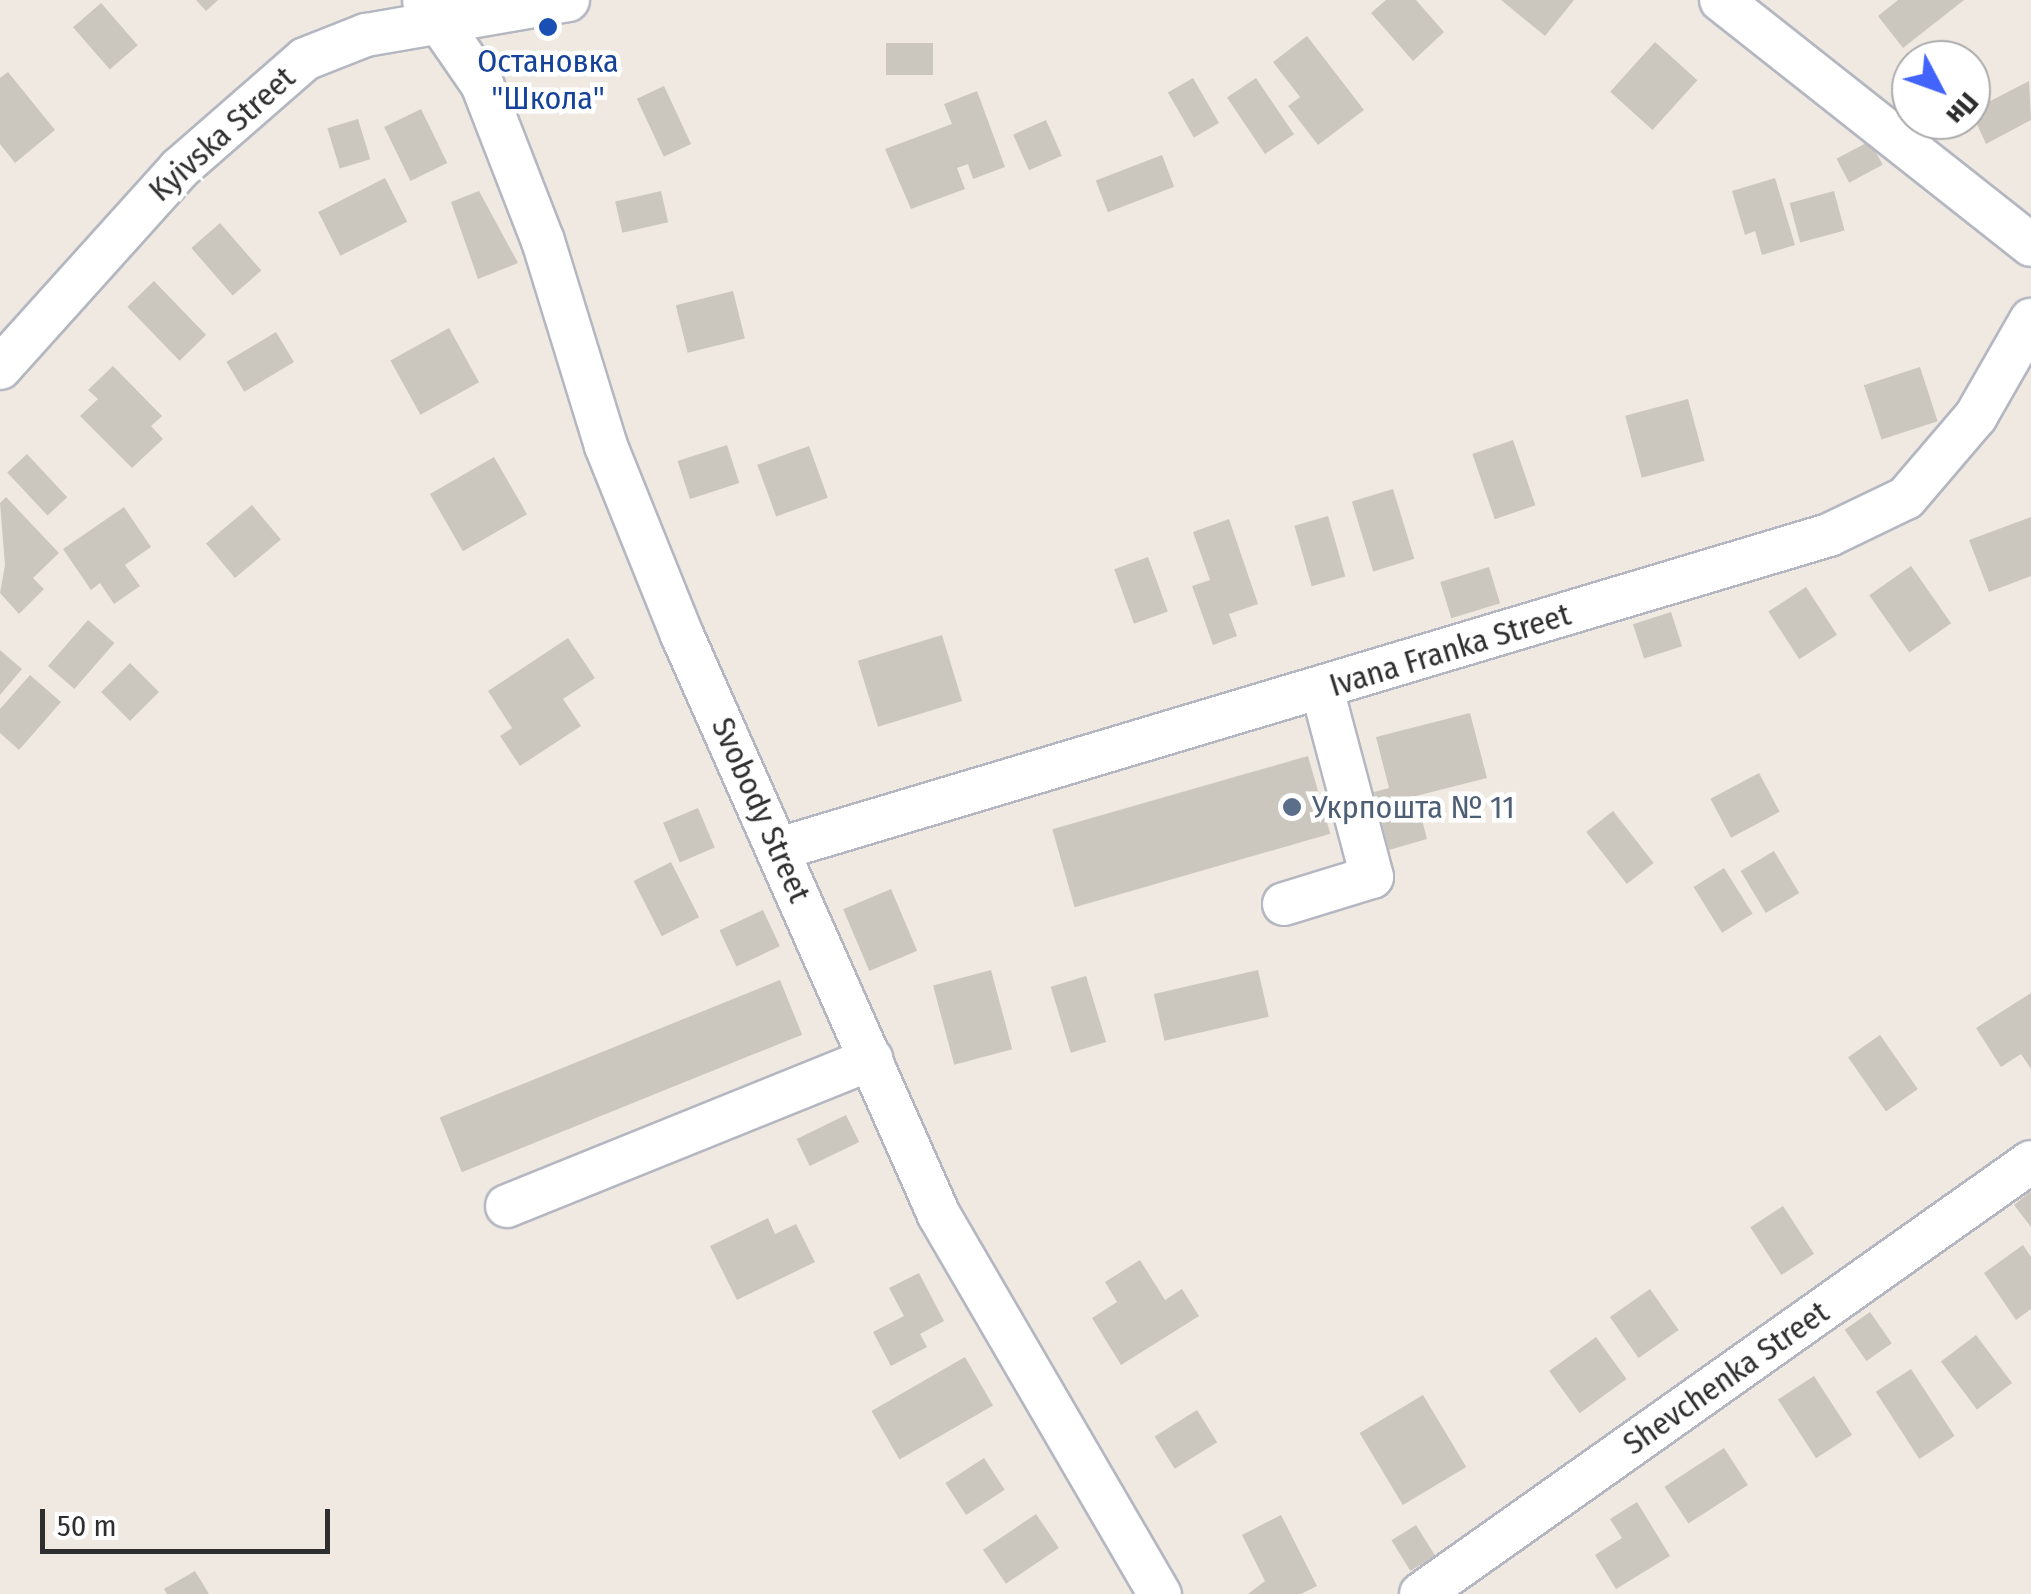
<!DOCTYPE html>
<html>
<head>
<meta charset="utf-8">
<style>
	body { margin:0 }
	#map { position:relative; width:2031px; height:1594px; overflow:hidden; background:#efe9e1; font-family:"Fira Sans Condensed",sans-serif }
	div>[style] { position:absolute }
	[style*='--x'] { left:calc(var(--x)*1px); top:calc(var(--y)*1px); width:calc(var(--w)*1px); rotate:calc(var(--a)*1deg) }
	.building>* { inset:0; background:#cbc7bf; transform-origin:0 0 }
	.roads { filter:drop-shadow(2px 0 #b4b7c1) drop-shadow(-2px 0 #b4b7c1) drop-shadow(0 2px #b4b7c1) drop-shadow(0 -2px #b4b7c1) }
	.minor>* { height:42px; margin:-21px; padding:0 21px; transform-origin:21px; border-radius:21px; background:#fff }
	.dots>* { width:28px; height:28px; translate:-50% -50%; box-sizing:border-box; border:5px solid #fff; border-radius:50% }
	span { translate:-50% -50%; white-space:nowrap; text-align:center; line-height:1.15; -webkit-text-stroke:9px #fff; paint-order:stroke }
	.transit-label { font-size:32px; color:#164399 }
	.street-label { font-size:32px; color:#2e2e2e }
	.service-label { font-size:32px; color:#4e5e75 }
	.left { translate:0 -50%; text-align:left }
	.north { position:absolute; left:1891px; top:40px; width:100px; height:100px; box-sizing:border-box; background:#fff; border:2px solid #ababab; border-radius:50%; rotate:131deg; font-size:28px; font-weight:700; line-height:40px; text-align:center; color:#2e2e2e }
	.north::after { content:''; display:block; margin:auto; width:35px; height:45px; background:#4264fb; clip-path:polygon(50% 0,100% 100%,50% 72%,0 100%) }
	.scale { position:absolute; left:40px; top:1509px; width:290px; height:45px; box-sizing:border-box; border:5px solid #2e2e2e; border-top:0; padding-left:12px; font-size:30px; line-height:35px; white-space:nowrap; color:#2e2e2e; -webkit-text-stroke:8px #fff; paint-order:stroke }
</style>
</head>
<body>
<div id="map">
	<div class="building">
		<i style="clip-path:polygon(196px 0,218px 0,206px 11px)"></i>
		<i style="clip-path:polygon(1386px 0,1416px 0,1444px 32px,1413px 61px,1371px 13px)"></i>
		<i style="clip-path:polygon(1501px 0,1574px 0,1545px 36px)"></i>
		<i style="clip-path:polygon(1898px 0,1964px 0,1903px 48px,1878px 16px)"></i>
		<i style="left:101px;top:3px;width:56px;height:37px;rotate:49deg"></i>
		<i style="clip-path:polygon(1307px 36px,1364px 110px,1318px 145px,1288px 106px,1300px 97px,1273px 62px)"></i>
		<i style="left:1655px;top:42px;width:57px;height:67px;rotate:42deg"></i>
		<i style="left:886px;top:43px;width:47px;height:32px"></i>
		<i style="clip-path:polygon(8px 72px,55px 130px,15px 163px,0 144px,0 78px)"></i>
		<i style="left:1193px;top:78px;width:52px;height:29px;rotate:60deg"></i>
		<i style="left:1256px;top:78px;width:68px;height:35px;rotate:56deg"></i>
		<i style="clip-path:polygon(2029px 81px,2031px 120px,1986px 144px,1971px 111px)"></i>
		<i style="left:664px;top:86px;width:64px;height:30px;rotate:65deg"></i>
		<i style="clip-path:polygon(977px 91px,1005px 167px,973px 179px,968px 164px,957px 168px,965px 189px,911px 209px,885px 149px,952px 124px,944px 104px)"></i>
		<i style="left:421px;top:109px;width:60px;height:41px;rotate:64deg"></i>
		<i style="left:358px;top:119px;width:42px;height:32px;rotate:73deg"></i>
		<i style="left:1046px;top:120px;width:39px;height:36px;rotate:66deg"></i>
		<i style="left:1870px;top:141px;width:27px;height:38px;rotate:62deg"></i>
		<i style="left:1162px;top:155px;width:34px;height:71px;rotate:69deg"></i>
		<i style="left:385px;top:178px;width:49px;height:75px;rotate:63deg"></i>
		<i style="clip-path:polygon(1775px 178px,1795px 245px,1762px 255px,1755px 231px,1745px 235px,1732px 191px)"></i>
		<i style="clip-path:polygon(479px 191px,518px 263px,478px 279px,451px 202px)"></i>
		<i style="left:661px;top:191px;width:32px;height:47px;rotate:77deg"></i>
		<i style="left:1834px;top:191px;width:41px;height:46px;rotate:75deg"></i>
		<i style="left:220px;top:223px;width:63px;height:38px;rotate:49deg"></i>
		<i style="left:154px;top:281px;width:75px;height:37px;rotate:46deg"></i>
		<i style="left:733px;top:291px;width:49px;height:59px;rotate:76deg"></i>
		<i style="left:449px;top:328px;width:62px;height:67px;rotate:61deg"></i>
		<i style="left:276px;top:332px;width:35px;height:58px;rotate:59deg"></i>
		<i style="clip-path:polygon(113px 366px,162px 416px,151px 426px,163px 439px,132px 468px,80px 416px,98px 399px,88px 390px)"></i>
		<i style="left:1920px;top:367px;width:57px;height:59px;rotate:72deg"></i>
		<i style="left:1688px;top:399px;width:64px;height:65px;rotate:75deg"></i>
		<i style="left:1513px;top:440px;width:69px;height:43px;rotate:71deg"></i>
		<i style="left:727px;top:445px;width:40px;height:52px;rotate:72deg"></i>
		<i style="left:809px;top:446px;width:55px;height:55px;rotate:70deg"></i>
		<i style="left:27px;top:454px;width:59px;height:27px;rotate:47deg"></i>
		<i style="left:494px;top:457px;width:66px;height:74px;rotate:60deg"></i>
		<i style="left:1393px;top:489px;width:73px;height:43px;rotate:73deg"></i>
		<i style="clip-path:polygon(6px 497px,59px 553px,33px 578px,44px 589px,19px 614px,0 593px,5px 565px,0 503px)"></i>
		<i style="left:252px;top:505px;width:45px;height:60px;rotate:50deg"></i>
		<i style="clip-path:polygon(124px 507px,151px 547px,125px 565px,140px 586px,114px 604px,100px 583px,91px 590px,63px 549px)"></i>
		<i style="left:1328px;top:516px;width:63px;height:35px;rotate:74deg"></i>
		<i style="clip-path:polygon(2031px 517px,2031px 576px,1989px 592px,1969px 540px)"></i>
		<i style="clip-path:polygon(1229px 519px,1258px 604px,1229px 614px,1237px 636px,1213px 645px,1192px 586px,1210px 580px,1193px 532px)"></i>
		<i style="left:1148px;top:557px;width:58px;height:36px;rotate:70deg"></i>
		<i style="left:1911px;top:566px;width:70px;height:51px;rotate:55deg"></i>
		<i style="left:1489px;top:567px;width:38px;height:51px;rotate:73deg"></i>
		<i style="left:1806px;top:587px;width:57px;height:45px;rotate:57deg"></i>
		<i style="left:1671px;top:612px;width:36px;height:40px;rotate:72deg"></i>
		<i style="left:88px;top:620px;width:35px;height:61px;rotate:41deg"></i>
		<i style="left:942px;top:635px;width:69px;height:88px;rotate:73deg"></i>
		<i style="clip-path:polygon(568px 638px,595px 678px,563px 699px,581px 726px,520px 766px,500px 736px,512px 728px,488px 691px)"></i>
		<i style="clip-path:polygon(0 650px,22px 669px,0 695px)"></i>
		<i style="left:130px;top:663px;width:41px;height:41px;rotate:45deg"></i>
		<i style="clip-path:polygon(30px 675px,61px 702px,19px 750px,0 733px,0 709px)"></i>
		<i style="clip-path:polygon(1470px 713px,1487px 778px,1416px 796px,1427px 839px,1389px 850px,1374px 792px,1389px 788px,1376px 737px)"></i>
		<i style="left:1308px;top:756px;width:81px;height:266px;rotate:74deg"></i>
		<i style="left:1759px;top:773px;width:44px;height:55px;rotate:62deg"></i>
		<i style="left:698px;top:808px;width:43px;height:38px;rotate:67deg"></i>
		<i style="left:1613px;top:811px;width:66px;height:34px;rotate:52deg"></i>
		<i style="left:1774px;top:851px;width:49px;height:39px;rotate:59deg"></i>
		<i style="left:671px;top:862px;width:62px;height:42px;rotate:63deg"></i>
		<i style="left:1724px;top:868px;width:54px;height:36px;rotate:58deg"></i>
		<i style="left:891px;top:889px;width:67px;height:52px;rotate:67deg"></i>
		<i style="left:763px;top:910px;width:40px;height:48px;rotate:65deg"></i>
		<i style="left:991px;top:970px;width:82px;height:60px;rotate:75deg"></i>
		<i style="left:1258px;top:970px;width:48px;height:107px;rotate:77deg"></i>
		<i style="left:1086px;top:976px;width:69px;height:37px;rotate:73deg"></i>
		<i style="left:780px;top:980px;width:59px;height:367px;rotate:68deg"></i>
		<i style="clip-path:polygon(2031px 993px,2031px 1069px,2021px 1054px,2001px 1067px,1976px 1028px)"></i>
		<i style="left:1880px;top:1035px;width:66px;height:39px;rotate:55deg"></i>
		<i style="left:846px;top:1115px;width:30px;height:55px;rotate:64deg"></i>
		<i style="clip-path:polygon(2031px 1191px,2031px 1227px,2014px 1205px)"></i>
		<i style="left:1783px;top:1206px;width:57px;height:39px;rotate:57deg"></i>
		<i style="clip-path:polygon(768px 1218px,775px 1234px,796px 1224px,815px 1262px,737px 1300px,710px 1246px)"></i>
		<i style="clip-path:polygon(2023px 1245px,2031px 1257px,2031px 1309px,2016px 1320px,1984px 1273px)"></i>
		<i style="clip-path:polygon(1140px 1260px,1165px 1300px,1182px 1289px,1199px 1316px,1121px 1365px,1092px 1318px,1117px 1302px,1105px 1282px)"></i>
		<i style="clip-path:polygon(919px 1273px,944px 1321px,920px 1334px,927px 1347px,891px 1366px,873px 1332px,904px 1316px,889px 1288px)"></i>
		<i style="left:1650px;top:1289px;width:50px;height:49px;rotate:55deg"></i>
		<i style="left:1870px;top:1312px;width:38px;height:31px;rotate:55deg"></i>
		<i style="left:1976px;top:1335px;width:60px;height:44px;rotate:53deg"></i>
		<i style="left:1596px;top:1337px;width:52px;height:58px;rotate:54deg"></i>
		<i style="left:965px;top:1357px;width:56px;height:108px;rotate:60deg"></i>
		<i style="left:1911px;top:1369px;width:80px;height:42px;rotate:57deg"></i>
		<i style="left:1814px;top:1376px;width:70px;height:43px;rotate:57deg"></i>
		<i style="left:1423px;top:1395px;width:84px;height:74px;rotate:59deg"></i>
		<i style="left:1197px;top:1410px;width:38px;height:50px;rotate:58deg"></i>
		<i style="left:1724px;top:1448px;width:44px;height:71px;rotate:57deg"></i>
		<i style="left:984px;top:1458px;width:38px;height:46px;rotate:57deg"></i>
		<i style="clip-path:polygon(1637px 1502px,1670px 1556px,1616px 1589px,1595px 1555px,1622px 1538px,1610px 1519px)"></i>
		<i style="left:1036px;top:1514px;width:41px;height:64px;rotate:56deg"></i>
		<i style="clip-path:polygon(1281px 1515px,1317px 1586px,1301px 1594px,1248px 1594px,1265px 1581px,1242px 1535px)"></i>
		<i style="left:1416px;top:1525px;width:36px;height:29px;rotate:58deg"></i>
		<i style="clip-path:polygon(195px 1571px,209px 1594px,167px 1594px,164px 1589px)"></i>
	</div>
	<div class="roads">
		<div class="minor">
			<i style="--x:424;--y:0;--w:102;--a:55.4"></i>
			<i style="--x:482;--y:84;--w:168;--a:68.8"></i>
			<i style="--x:543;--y:241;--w:214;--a:72.9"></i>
			<i style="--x:606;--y:446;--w:204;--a:68.1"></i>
			<i style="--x:682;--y:635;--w:634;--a:66.1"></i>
			<i style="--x:939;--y:1215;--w:439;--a:59.8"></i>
			<i style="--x:1721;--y:0;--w:395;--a:38.3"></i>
			<i style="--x:0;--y:368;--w:268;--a:-48"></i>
			<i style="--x:179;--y:169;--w:167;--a:-41.1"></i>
			<i style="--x:305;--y:59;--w:66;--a:-21.5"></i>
			<i style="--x:366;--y:35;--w:205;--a:-9.8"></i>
			<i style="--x:779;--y:849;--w:1096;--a:-16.65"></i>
			<i style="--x:1829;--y:535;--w:85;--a:-25.7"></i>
			<i style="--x:1906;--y:498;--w:108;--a:-49.5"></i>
			<i style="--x:1976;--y:416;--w:111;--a:-60.2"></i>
			<i style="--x:1284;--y:904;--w:92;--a:-17.1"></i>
			<i style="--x:1372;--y:877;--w:195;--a:-104.9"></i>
			<i style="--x:507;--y:1206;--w:393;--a:-22"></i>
			<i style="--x:1421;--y:1594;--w:747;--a:-35.31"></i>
		</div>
	</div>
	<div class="dots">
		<i style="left:548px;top:27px;background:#1a4fb4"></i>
		<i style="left:1292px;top:807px;background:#5c6f8a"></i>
	</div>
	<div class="transit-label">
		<span style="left:548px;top:80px">Остановка<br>"Школа"</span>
	</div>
	<div class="street-label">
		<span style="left:222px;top:134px;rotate:-42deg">Kyivska Street</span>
		<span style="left:1450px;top:650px;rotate:-17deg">Ivana Franka Street</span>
		<span style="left:761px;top:810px;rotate:66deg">Svobody Street</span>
		<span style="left:1726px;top:1378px;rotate:-35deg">Shevchenka Street</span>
	</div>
	<div class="service-label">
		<span class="left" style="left:1312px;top:807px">Укрпошта № 11</span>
	</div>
	<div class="north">Пн</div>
	<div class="scale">50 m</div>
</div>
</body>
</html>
